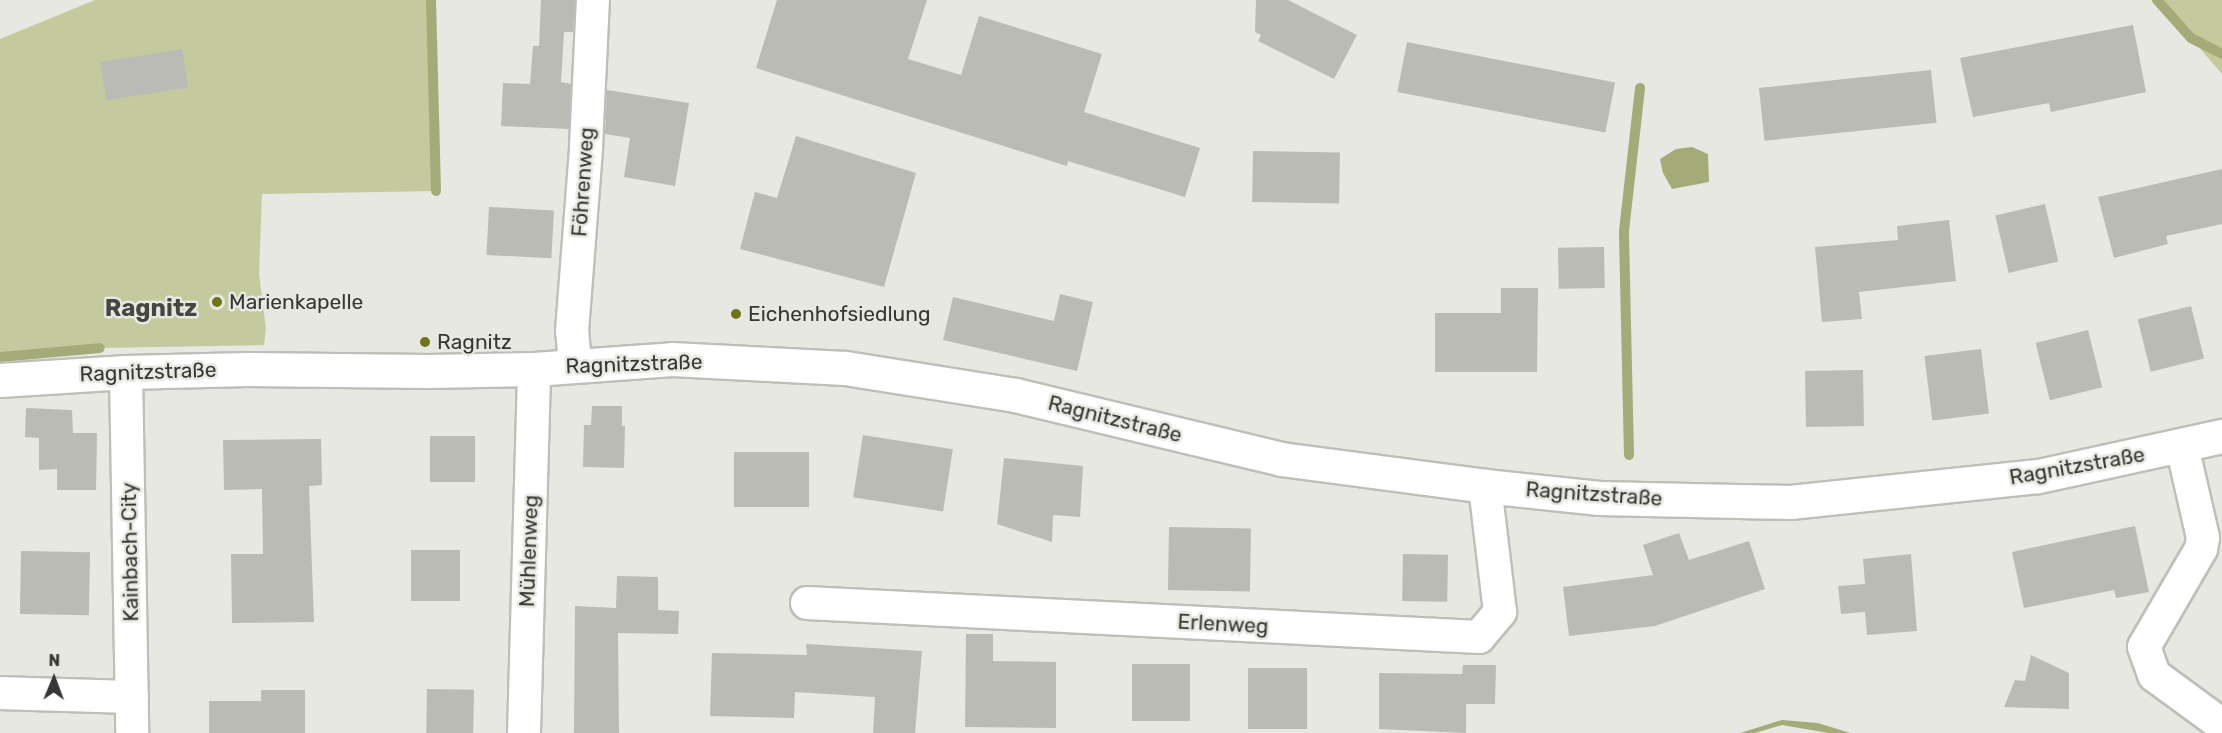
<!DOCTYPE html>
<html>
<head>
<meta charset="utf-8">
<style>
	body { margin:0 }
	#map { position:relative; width:2222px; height:733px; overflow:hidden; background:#e7e8e1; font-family:Rubik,sans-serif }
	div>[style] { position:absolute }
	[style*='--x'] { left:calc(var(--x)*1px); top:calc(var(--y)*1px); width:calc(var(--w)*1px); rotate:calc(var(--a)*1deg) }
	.green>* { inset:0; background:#c4c99e }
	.water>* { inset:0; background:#a5aa79 }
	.stream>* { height:10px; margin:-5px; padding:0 5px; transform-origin:5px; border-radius:5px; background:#a5aa79 }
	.building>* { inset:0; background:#babbb4; transform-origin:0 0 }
	.roads { filter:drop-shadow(2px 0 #bebfb8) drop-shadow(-2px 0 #bebfb8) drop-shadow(0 2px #bebfb8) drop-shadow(0 -2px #bebfb8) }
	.minor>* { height:32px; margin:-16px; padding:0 16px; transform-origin:16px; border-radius:16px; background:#fff }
	.major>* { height:33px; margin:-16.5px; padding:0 16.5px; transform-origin:16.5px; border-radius:16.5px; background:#fff }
	.dots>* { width:16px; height:16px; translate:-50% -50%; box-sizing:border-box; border:3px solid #e7e8e1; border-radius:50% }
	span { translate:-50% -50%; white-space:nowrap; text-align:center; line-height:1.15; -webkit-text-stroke:5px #e7e8e1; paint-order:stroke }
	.street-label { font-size:21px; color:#363734 }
	.poi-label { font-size:21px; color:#363734 }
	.left { translate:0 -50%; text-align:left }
	.quarter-label { font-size:24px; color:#464741; font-weight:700 }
	.north { position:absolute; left:24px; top:649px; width:60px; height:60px; -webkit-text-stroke:4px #e7e8e1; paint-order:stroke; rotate:1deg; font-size:16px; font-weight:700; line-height:24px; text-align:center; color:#363734 }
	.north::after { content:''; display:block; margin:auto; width:21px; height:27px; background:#363734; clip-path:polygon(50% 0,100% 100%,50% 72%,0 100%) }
</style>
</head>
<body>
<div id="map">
	<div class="green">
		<i style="clip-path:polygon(95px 0,431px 0,436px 191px,262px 194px,259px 274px,266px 329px,264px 345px,100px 348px,0 357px,0 39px)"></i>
		<i style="clip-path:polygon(2157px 0,2222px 0,2222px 74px,2191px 38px)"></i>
	</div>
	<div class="water">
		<i style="clip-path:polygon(1692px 147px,1708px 154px,1709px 182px,1672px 189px,1663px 173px,1660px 159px,1676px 149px)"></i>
		<i style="clip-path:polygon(1782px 720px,1818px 723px,1850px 733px,1829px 733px,1782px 725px,1755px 733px,1740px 733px)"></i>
	</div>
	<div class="stream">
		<i style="--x:431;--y:0;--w:191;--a:88.5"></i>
		<i style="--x:2157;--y:0;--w:51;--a:48.2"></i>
		<i style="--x:2191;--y:38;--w:35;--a:27"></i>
		<i style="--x:0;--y:357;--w:100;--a:-5.1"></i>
		<i style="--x:1629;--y:455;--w:224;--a:-91.3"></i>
		<i style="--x:1624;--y:231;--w:144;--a:-83.6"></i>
	</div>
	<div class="building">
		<i style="clip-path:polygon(541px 0,575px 0,573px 32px,564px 32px,561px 82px,571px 84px,569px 129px,501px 126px,503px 83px,530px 84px,533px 46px,539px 46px)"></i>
		<i style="clip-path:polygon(777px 0,927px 0,908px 59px,961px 75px,979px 16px,1102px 54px,1084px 112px,1200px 148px,1185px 197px,1068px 161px,1067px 166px,756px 68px)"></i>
		<i style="clip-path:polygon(1256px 0,1288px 0,1357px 35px,1334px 79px,1258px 41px,1261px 35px,1255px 32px)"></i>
		<i style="clip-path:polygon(2133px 25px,2146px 92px,2051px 112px,2049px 103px,1973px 117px,1960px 58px)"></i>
		<i style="left:1407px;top:42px;width:212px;height:51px;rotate:11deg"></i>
		<i style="left:182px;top:49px;width:39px;height:83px;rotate:81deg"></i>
		<i style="left:1931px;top:70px;width:53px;height:173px;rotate:84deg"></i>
		<i style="clip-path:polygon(607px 90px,689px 103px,675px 186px,624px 177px,630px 138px,605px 134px)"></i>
		<i style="clip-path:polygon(796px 136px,916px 173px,884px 287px,740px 249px,755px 192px,777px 198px)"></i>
		<i style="left:1253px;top:151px;width:87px;height:51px;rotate:1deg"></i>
		<i style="clip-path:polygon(2222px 169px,2222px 224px,2166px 236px,2168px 244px,2114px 258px,2098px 197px)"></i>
		<i style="left:2045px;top:204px;width:59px;height:51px;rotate:77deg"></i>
		<i style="left:489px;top:207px;width:65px;height:48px;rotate:3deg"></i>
		<i style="clip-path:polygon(1949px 220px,1956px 281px,1859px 292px,1862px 319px,1822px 322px,1815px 247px,1898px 240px,1897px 226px)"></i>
		<i style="left:1604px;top:247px;width:41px;height:46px;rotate:89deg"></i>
		<i style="clip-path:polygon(1501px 288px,1538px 288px,1537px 372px,1435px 372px,1435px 313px,1501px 313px)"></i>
		<i style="clip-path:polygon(1060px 294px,1093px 302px,1077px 371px,943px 340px,953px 297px,1054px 321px)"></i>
		<i style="left:2191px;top:306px;width:54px;height:55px;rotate:76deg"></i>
		<i style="left:2088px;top:330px;width:59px;height:54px;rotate:76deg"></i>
		<i style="left:1981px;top:349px;width:65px;height:57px;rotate:83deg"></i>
		<i style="left:1863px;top:370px;width:56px;height:58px;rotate:89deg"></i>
		<i style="clip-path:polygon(592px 406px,622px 406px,622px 426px,625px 426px,624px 468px,583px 467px,584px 425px,591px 425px)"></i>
		<i style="clip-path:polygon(26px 408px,72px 410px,73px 433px,97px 433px,96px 490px,57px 490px,57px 469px,39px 470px,39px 438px,25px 437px)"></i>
		<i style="left:863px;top:435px;width:91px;height:63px;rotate:9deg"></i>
		<i style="left:430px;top:436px;width:45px;height:46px"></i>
		<i style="clip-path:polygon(321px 439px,322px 485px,309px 486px,314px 622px,232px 623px,231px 554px,263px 554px,262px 489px,224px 490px,223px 440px)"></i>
		<i style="left:734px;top:452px;width:75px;height:55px"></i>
		<i style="clip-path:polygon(1004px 458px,1083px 466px,1080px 517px,1053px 515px,1052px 542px,997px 524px)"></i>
		<i style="clip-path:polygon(2135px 526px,2149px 592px,2116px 598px,2114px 590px,2024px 608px,2012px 552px)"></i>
		<i style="left:1169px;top:527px;width:82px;height:63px;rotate:1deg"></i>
		<i style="clip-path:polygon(1679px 533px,1689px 560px,1749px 541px,1765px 589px,1655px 626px,1569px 636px,1563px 587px,1653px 575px,1643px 545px)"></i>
		<i style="left:411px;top:550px;width:49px;height:51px"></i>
		<i style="left:21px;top:551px;width:69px;height:63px;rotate:1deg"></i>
		<i style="left:1403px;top:554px;width:45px;height:47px;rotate:1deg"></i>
		<i style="clip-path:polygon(1911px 554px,1917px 631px,1867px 635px,1865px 612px,1841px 614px,1838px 586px,1865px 584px,1863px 559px)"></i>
		<i style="clip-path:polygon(617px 576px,658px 577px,658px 610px,679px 611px,678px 634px,618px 633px,619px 733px,574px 733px,575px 606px,616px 608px)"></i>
		<i style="clip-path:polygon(966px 634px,993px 634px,993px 661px,1056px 662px,1056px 728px,965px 727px)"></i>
		<i style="clip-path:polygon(806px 644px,922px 651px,915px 733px,873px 733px,875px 697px,795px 692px,794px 718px,710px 716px,712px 653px,807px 655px)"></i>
		<i style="clip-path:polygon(2031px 655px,2069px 673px,2069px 709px,2004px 707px,2015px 680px,2025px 681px)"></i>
		<i style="left:1132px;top:664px;width:58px;height:57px"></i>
		<i style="clip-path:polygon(1463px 665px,1496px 665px,1495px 704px,1466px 704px,1466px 733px,1379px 729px,1379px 673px,1462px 674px)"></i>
		<i style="left:1248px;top:668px;width:59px;height:61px"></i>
		<i style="left:427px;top:689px;width:47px;height:44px;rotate:1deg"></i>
		<i style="clip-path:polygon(261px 690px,305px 690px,305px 733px,209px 733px,209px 701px,261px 701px)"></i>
	</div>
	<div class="roads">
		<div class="minor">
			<i style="--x:575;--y:364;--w:33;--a:-95"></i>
			<i style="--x:572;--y:331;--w:185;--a:-85.6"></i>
			<i style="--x:586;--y:147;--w:147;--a:-87.3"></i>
			<i style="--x:126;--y:372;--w:361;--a:89"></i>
			<i style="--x:2182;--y:446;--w:94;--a:77.1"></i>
			<i style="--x:2203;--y:538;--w:11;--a:100"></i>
			<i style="--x:2201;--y:549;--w:113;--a:120.2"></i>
			<i style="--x:2144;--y:647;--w:30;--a:70"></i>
			<i style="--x:2154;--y:675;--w:84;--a:36.3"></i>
			<i style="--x:807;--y:603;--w:673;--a:2.9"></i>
			<i style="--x:1479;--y:637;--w:33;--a:-50"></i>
			<i style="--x:1500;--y:612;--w:127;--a:-96.8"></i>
			<i style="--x:0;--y:693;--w:132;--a:1.7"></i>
			<i style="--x:524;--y:733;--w:364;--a:-88.4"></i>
		</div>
		<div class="major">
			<i style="--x:0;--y:380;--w:126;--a:-3.6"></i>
			<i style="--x:126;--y:372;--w:121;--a:-1.4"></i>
			<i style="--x:247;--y:369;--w:181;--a:0.6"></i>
			<i style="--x:428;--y:371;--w:106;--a:-1.1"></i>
			<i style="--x:534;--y:369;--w:138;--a:-4.1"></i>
			<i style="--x:672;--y:359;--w:173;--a:3"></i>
			<i style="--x:845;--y:368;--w:172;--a:9"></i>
			<i style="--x:1015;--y:395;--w:274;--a:13.5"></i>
			<i style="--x:1281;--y:459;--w:206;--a:7.5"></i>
			<i style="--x:1485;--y:486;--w:115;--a:6"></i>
			<i style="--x:1599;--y:498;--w:191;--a:1.2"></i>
			<i style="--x:1790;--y:502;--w:249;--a:-6"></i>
			<i style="--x:2038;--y:476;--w:188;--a:-12.3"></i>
		</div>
	</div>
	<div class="dots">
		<i style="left:217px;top:302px;background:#6f741b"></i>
		<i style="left:736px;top:314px;background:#6f741b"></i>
		<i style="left:425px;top:342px;background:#6f741b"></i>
	</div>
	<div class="street-label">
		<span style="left:583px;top:182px;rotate:-86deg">Föhrenweg</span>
		<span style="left:634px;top:364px;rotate:-2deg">Ragnitzstraße</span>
		<span style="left:148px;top:372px;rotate:-2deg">Ragnitzstraße</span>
		<span style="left:1115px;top:419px;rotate:14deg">Ragnitzstraße</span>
		<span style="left:2077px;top:466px;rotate:-10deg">Ragnitzstraße</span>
		<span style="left:1594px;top:494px;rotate:4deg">Ragnitzstraße</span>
		<span style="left:529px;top:551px;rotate:-88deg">Mühlenweg</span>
		<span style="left:130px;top:552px;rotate:-91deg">Kainbach-City</span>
		<span style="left:1223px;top:624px;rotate:3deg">Erlenweg</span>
	</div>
	<div class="poi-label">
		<span class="left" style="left:229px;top:302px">Marienkapelle</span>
		<span class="left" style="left:748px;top:314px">Eichenhofsiedlung</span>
		<span class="left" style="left:437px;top:342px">Ragnitz</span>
	</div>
	<div class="quarter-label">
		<span style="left:151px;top:309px">Ragnitz</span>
	</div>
	<div class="north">N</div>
</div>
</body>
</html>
